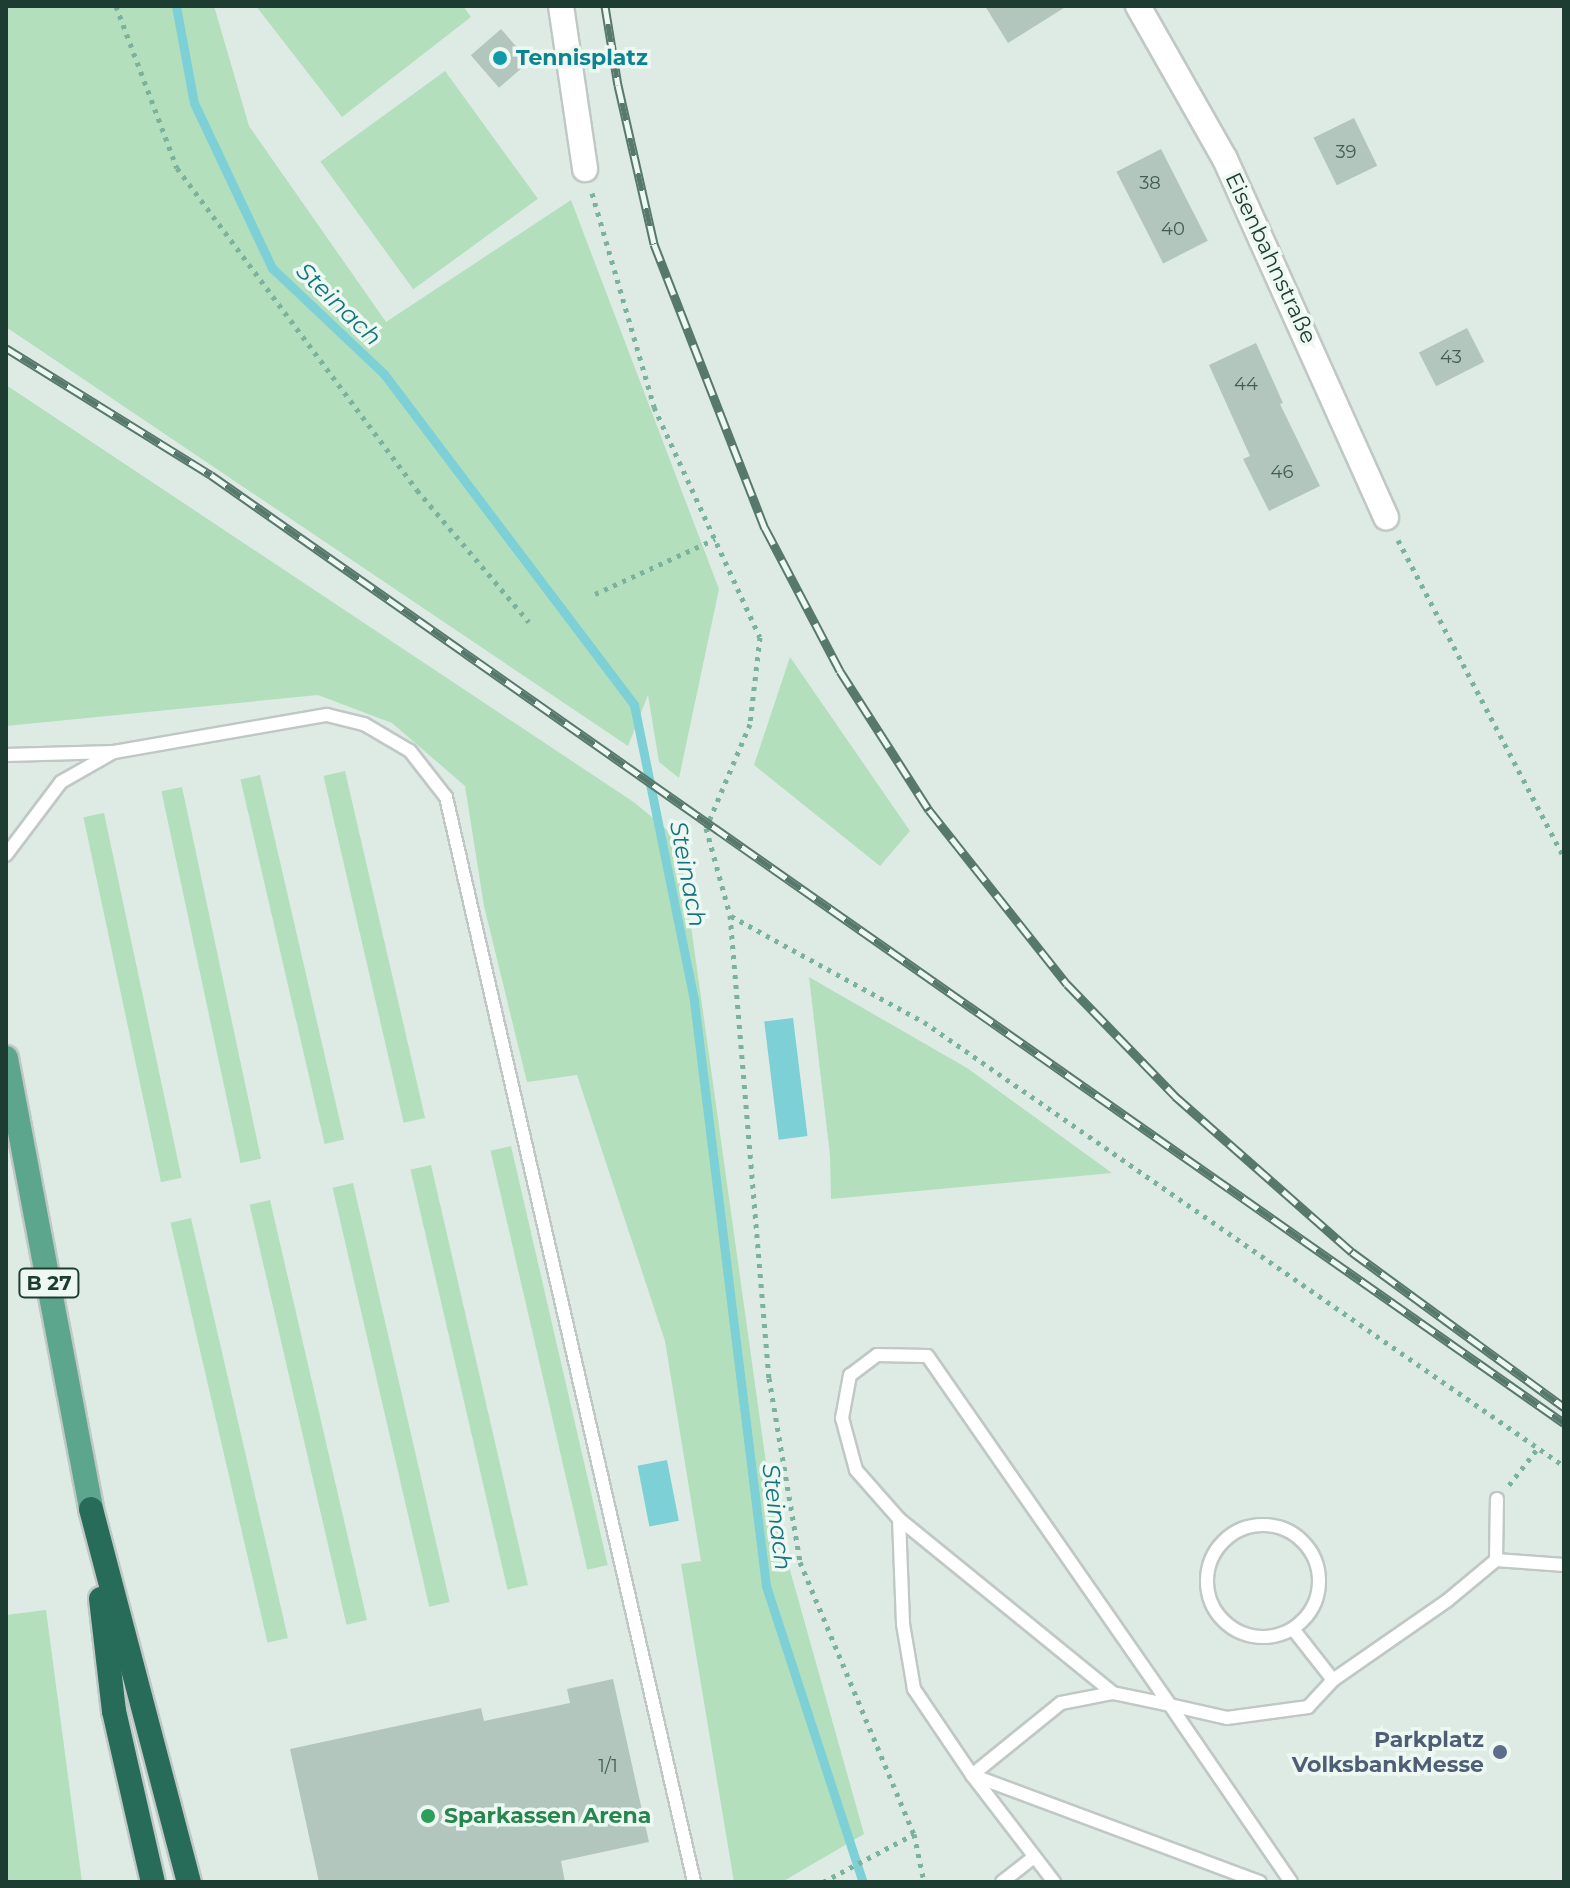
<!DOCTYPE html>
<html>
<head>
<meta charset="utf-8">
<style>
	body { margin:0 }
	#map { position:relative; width:1570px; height:1888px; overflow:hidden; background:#ddebe4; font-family:Montserrat,sans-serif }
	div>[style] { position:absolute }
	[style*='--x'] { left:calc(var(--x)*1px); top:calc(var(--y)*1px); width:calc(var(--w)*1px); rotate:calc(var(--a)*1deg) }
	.green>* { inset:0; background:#b3dfbc; transform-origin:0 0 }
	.water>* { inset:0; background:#7ed0d7; transform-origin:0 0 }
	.stream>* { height:9px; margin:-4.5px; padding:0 4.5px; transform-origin:4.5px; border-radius:4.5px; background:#7ed0d7 }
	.building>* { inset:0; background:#b3c6bd; transform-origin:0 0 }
	.path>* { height:5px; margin-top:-2.5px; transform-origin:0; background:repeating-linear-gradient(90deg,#7ab29d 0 4px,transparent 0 10px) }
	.roads { filter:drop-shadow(2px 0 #c0c8c6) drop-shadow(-2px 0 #c0c8c6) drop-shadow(0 2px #c0c8c6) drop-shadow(0 -2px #c0c8c6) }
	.lane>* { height:12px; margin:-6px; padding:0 6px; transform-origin:6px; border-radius:6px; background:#fff }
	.lane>.ring { margin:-6px; padding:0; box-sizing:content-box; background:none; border:12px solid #fff; border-radius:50% }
	.street>* { height:24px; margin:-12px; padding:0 12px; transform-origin:12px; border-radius:12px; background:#fff }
	.primary>* { height:24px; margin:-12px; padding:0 12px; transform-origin:12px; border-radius:12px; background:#5da68e }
	.highway>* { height:24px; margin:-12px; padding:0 12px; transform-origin:12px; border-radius:12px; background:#266c58 }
	.rail>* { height:9px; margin-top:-4.5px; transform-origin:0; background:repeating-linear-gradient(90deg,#eef8f2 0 18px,#57796d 0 36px); box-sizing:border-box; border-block:2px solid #57796d }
	.dots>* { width:22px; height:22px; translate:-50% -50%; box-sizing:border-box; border:4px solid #eef8f2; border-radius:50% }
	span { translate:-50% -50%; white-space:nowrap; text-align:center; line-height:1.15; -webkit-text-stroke:7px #eef8f2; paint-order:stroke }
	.number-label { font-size:18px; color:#425e55 }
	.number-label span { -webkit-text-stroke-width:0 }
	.shield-label span { padding:2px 6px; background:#eef8f2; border:2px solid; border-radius:6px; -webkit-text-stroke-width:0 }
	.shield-label { font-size:20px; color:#1d3c32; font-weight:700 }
	.culture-label { font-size:22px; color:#0d838f; font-weight:700 }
	.left { translate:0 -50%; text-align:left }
	.street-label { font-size:22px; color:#1d3c32 }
	.service-label { font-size:22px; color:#4e5e75; font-weight:700 }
	.right { translate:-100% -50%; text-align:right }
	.leisure-label { font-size:22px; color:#27864d; font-weight:700 }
	.water-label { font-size:24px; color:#12747e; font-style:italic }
	.frame { position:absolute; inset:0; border:8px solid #1d3c32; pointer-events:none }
</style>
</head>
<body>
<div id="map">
	<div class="green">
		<i style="clip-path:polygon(6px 6px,214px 6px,249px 126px,386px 322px,571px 200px,719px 589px,679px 778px,659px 762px,648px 695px,628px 746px,6px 327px)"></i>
		<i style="clip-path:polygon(256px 6px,463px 6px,471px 17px,342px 117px)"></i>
		<i style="left:445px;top:71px;width:158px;height:154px;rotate:54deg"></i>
		<i style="clip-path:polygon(6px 385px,635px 803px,679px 840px,772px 1506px,864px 1834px,782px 1882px,734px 1882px,681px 1564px,701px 1561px,665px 1341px,577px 1075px,527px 1082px,484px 906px,465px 786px,392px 723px,318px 695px,6px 726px)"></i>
		<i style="clip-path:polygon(790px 657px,910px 831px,880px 866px,754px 765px)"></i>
		<i style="left:345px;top:771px;width:356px;height:22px;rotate:77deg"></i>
		<i style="left:260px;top:775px;width:374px;height:20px;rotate:77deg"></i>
		<i style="left:182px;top:787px;width:380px;height:21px;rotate:78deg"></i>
		<i style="left:104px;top:813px;width:373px;height:21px;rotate:78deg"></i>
		<i style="clip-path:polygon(809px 977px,967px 1068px,1112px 1173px,831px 1199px,830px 1155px)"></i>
		<i style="left:511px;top:1146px;width:430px;height:21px;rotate:77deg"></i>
		<i style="left:431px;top:1165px;width:431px;height:21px;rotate:77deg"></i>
		<i style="left:353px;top:1183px;width:430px;height:21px;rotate:77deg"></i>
		<i style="left:270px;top:1200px;width:431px;height:21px;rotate:77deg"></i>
		<i style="left:191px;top:1218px;width:431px;height:21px;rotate:77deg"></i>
		<i style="clip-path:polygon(46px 1610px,82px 1882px,6px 1882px,6px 1615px)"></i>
	</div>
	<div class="water">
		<i style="left:793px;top:1018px;width:119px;height:29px;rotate:83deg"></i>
		<i style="left:667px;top:1460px;width:62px;height:30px;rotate:79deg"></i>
	</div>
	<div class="stream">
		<i style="--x:176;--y:6;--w:99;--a:79.5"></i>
		<i style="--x:194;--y:103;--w:183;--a:64.7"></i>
		<i style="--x:272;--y:268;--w:154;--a:43.4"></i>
		<i style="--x:384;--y:374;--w:415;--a:52.9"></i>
		<i style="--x:634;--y:705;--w:302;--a:78.5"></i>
		<i style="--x:694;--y:1001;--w:589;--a:82.98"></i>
		<i style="--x:766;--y:1586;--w:311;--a:71.9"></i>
	</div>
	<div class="building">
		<i style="clip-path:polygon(985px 6px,1067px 6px,1008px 43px)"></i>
		<i style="left:501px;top:29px;width:43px;height:40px;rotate:49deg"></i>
		<i style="left:1354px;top:118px;width:53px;height:45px;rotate:64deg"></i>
		<i style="left:1161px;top:149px;width:103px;height:50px;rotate:63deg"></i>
		<i style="left:1467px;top:328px;width:38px;height:54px;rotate:63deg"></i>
		<i style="clip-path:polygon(1256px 343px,1283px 403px,1280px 404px,1320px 486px,1269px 511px,1243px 459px,1250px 456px,1209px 365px)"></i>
		<i style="clip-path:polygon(613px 1679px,649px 1842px,561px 1861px,565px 1882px,319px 1882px,290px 1749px,481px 1708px,484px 1721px,570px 1703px,567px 1689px)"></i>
	</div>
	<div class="path">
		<i style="--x:116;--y:6;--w:173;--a:69.4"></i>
		<i style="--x:177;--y:168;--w:402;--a:53.3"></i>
		<i style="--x:417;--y:490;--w:173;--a:49.7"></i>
		<i style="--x:592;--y:193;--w:223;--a:73.8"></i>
		<i style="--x:654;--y:407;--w:253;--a:65.3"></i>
		<i style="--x:760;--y:637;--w:88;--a:96.6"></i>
		<i style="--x:750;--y:724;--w:113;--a:112.9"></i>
		<i style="--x:706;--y:828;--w:90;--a:74.6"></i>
		<i style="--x:730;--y:915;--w:465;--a:85.2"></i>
		<i style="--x:769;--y:1378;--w:187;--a:80.4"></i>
		<i style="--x:800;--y:1562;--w:295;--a:67.3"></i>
		<i style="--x:914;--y:1834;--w:49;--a:78.2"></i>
		<i style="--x:1398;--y:540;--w:359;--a:62.4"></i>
		<i style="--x:595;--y:594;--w:132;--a:-24.6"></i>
		<i style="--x:731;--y:916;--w:220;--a:28.8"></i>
		<i style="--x:924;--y:1022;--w:779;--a:34.75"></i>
		<i style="--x:1509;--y:1485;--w:47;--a:-51.9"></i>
		<i style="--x:823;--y:1882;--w:103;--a:-27.8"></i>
	</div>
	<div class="roads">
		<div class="lane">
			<i style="--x:6;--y:755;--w:108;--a:-1.6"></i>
			<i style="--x:114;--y:752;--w:216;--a:-9.9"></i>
			<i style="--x:327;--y:715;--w:38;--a:14"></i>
			<i style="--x:364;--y:724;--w:53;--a:30.4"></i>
			<i style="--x:410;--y:751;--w:58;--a:52"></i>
			<i style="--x:446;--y:797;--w:1113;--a:77.12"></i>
			<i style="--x:6;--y:855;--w:91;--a:-53"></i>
			<i style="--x:61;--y:782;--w:59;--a:-29.6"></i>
			<i style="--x:899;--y:1519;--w:105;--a:87.8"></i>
			<i style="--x:903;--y:1624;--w:66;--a:80.4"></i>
			<i style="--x:914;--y:1689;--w:104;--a:56"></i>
			<i style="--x:972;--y:1775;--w:135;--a:52.5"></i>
			<i class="ring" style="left:1207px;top:1525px;width:100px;height:100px"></i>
			<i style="--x:1496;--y:1560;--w:61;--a:-89.1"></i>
			<i style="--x:1293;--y:1629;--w:65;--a:51.9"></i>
			<i style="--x:972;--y:1775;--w:307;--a:20.4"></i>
			<i style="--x:972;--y:1775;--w:114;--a:-39"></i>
			<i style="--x:1061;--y:1703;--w:53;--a:-10.9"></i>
			<i style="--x:1002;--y:1882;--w:41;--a:-38"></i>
			<i style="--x:1291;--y:1882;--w:214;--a:-124.4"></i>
			<i style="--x:1170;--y:1705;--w:425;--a:-124.8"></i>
			<i style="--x:927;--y:1356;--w:50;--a:-178.9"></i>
			<i style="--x:877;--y:1355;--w:34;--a:143"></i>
			<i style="--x:850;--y:1375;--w:44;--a:100.5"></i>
			<i style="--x:842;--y:1418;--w:54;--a:74.9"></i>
			<i style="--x:856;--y:1470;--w:65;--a:48.7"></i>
			<i style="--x:899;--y:1519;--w:276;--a:39.1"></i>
			<i style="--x:1113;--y:1693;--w:58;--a:11.9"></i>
			<i style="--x:1170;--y:1705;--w:58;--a:12.8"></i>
			<i style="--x:1227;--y:1718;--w:82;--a:-7.7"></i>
			<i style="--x:1308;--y:1707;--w:37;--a:-47"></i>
			<i style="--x:1333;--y:1680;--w:140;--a:-34.8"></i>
			<i style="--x:1448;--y:1600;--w:62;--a:-39.8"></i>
			<i style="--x:1496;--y:1560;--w:68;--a:4.2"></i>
		</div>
		<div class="street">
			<i style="--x:561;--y:6;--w:165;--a:81.6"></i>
			<i style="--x:1138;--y:6;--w:176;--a:60.4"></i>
			<i style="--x:1225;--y:159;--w:393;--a:65.8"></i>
		</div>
		<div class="primary">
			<i style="--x:6;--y:1058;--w:459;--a:79.3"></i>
		</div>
		<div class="highway">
			<i style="--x:91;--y:1509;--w:386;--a:75.3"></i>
			<i style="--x:101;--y:1599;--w:113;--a:83.4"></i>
			<i style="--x:114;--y:1711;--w:175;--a:77.2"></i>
		</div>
	</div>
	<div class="rail">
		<i style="--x:605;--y:6;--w:80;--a:80.7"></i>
		<i style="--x:618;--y:85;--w:163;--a:77.2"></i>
		<i style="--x:654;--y:244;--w:305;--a:68.7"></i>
		<i style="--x:765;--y:528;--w:161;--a:62.3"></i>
		<i style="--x:840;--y:671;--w:165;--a:57.4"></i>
		<i style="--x:929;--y:810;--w:222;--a:51.6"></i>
		<i style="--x:1067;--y:984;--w:156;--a:46"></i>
		<i style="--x:1175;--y:1096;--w:236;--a:41.4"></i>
		<i style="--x:1352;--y:1252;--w:263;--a:36.2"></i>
		<i style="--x:6;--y:348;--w:241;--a:31.8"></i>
		<i style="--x:211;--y:475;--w:1652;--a:35.02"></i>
	</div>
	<div class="dots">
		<i style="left:500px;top:58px;background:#0f9aa8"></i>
		<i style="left:1500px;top:1752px;background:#5c6f8a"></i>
		<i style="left:428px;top:1816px;background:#2e9e5b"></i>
	</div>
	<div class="number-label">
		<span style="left:1346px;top:152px">39</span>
		<span style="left:1150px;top:183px">38</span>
		<span style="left:1173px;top:229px">40</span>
		<span style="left:1451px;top:357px">43</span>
		<span style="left:1246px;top:384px">44</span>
		<span style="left:1282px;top:472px">46</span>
		<span style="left:608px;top:1766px">1/1</span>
	</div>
	<div class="shield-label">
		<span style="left:49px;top:1283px">B 27</span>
	</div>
	<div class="culture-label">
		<span class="left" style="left:516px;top:58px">Tennisplatz</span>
	</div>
	<div class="street-label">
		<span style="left:1271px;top:258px;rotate:65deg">Eisenbahnstraße</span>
	</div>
	<div class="service-label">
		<span class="right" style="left:1484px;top:1752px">Parkplatz<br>VolksbankMesse</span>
	</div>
	<div class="leisure-label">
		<span class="left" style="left:444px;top:1816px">Sparkassen Arena</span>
	</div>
	<div class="water-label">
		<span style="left:339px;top:304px;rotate:44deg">Steinach</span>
		<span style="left:688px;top:874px;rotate:79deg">Steinach</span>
		<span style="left:777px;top:1517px;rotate:83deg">Steinach</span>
	</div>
	<div class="frame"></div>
</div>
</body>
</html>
